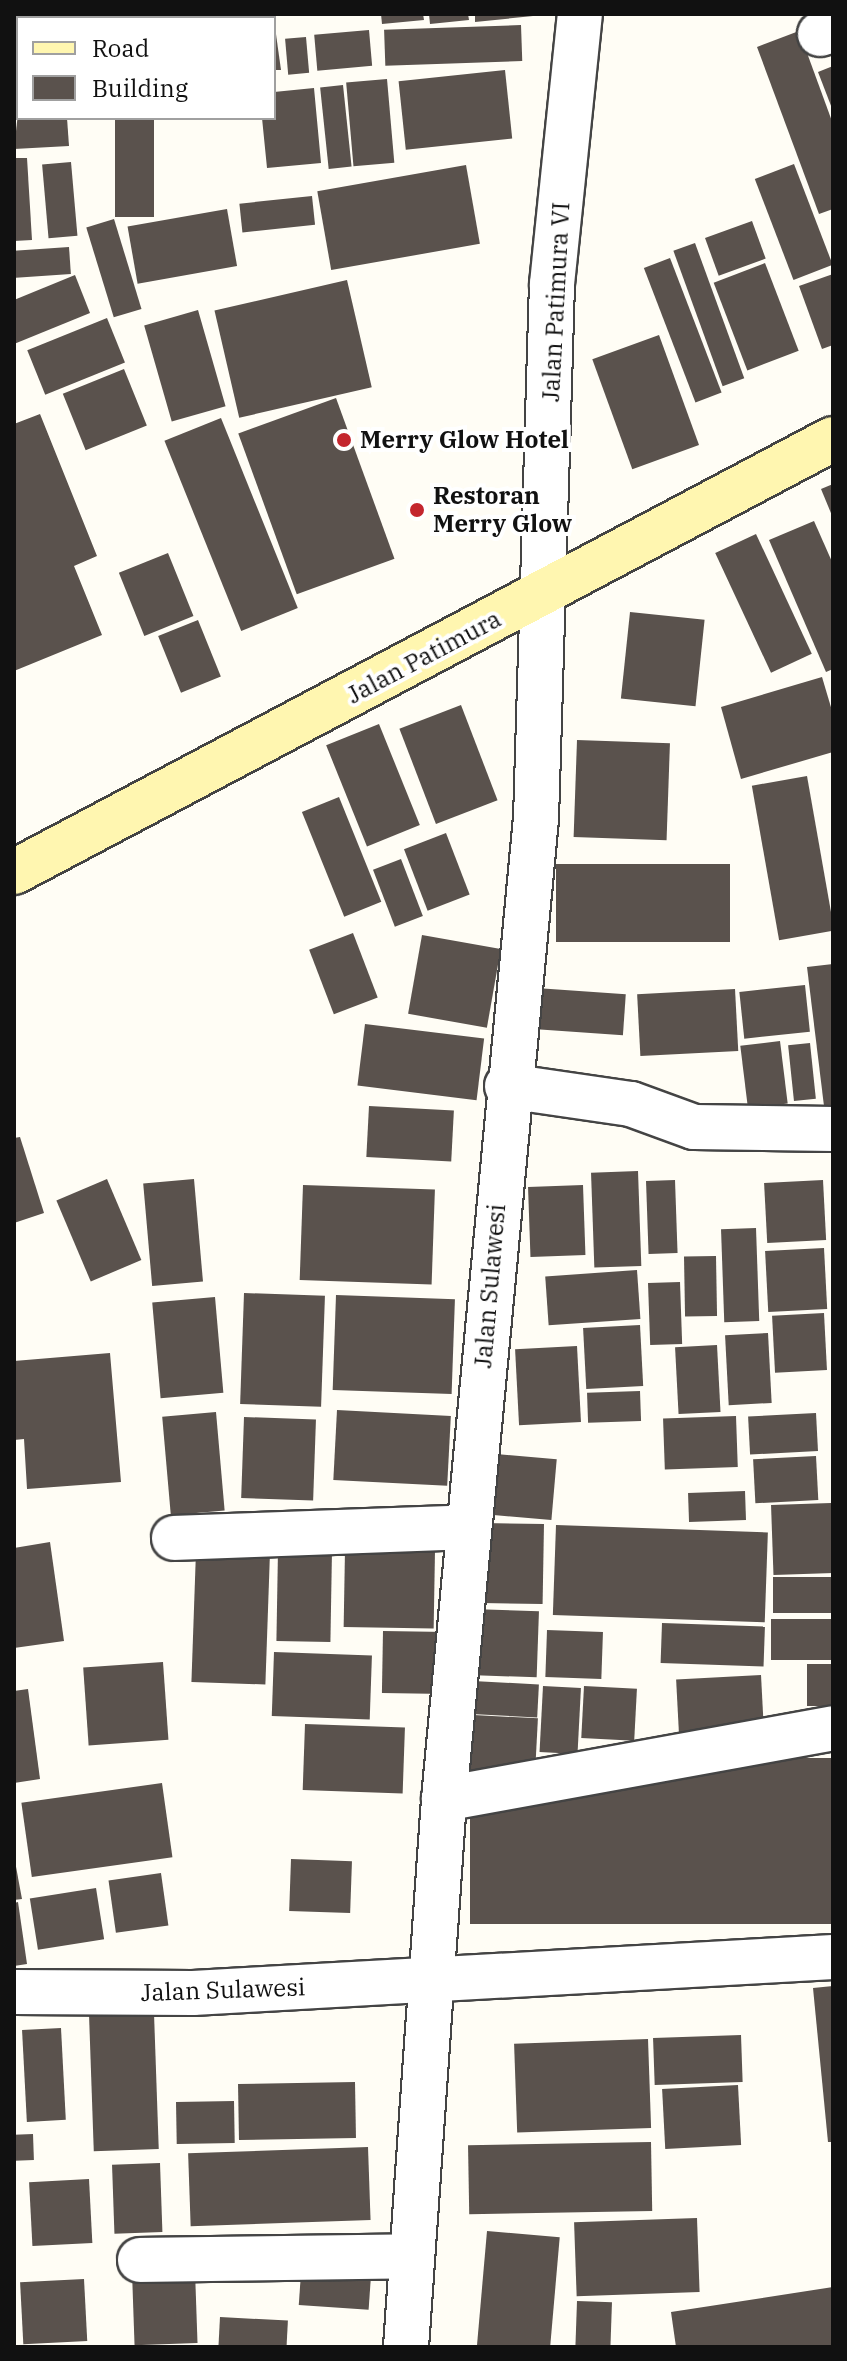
<!DOCTYPE html>
<html>
<head>
<meta charset="utf-8">
<style>
	body { margin:0 }
	#map { position:relative; width:847px; height:2361px; overflow:hidden; background:#fffdf5; font-family:"IBM Plex Serif",serif }
	div>[style] { position:absolute }
	[style*='--x'] { left:calc(var(--x)*1px); top:calc(var(--y)*1px); width:calc(var(--w)*1px); rotate:calc(var(--a)*1deg) }
	.building>* { inset:0; background:#5a524d; transform-origin:0 0 }
	.roads { filter:drop-shadow(2px 0 #444) drop-shadow(-2px 0 #444) drop-shadow(0 2px #444) drop-shadow(0 -2px #444) }
	.street>* { height:44px; margin:-22px; padding:0 22px; transform-origin:22px; border-radius:22px; background:#fff }
	.secondary>* { height:44px; margin:-22px; padding:0 22px; transform-origin:22px; border-radius:22px; background:#fff6b0 }
	.dots>* { width:22px; height:22px; translate:-50% -50%; box-sizing:border-box; border:4px solid #fff; border-radius:50% }
	span { translate:-50% -50%; white-space:nowrap; text-align:center; line-height:1.15; -webkit-text-stroke:8px #fff; paint-order:stroke }
	.street-label { font-size:24px; color:#111 }
	.poi-label { font-size:24px; color:#111; font-weight:700 }
	.left { translate:0 -50%; text-align:left }
	.frame { position:absolute; inset:0; border:16px solid #111; pointer-events:none }
	.legend { position:absolute; left:16px; top:16px; width:260px; height:104px; box-sizing:border-box; background:#fff; border:2px solid #a0a0a0; margin:0; padding:10px 14px; list-style:none; font-size:24px; color:#111 }
	.legend li { display:flex; align-items:center; gap:16px; height:40px }
	.legend b { width:40px; border:2px solid #a0a0a0 }
</style>
</head>
<body>
<div id="map">
	<div class="building">
		<i style="left:97px;top:14px;width:58px;height:4px"></i>
		<i style="left:166px;top:14px;width:49px;height:4px"></i>
		<i style="left:227px;top:14px;width:48px;height:4px"></i>
		<i style="clip-path:polygon(381px 14px,423px 14px,424px 20px,382px 24px)"></i>
		<i style="clip-path:polygon(429px 14px,468px 14px,469px 20px,430px 24px)"></i>
		<i style="clip-path:polygon(475px 14px,533px 14px,533px 16px,475px 22px)"></i>
		<i style="clip-path:polygon(274px 20px,281px 70px,274px 70px)"></i>
		<i style="left:521px;top:25px;width:36px;height:137px;rotate:88deg"></i>
		<i style="left:369px;top:30px;width:36px;height:55px;rotate:85deg"></i>
		<i style="clip-path:polygon(799px 31px,833px 124px,833px 209px,819px 214px,757px 47px)"></i>
		<i style="left:306px;top:37px;width:36px;height:21px;rotate:85deg"></i>
		<i style="left:18px;top:42px;width:60px;height:4px;rotate:90deg"></i>
		<i style="clip-path:polygon(833px 66px,833px 111px,818px 72px)"></i>
		<i style="left:505px;top:70px;width:69px;height:107px;rotate:84deg"></i>
		<i style="left:387px;top:79px;width:84px;height:41px;rotate:85deg"></i>
		<i style="left:343px;top:85px;width:82px;height:23px;rotate:84deg"></i>
		<i style="clip-path:polygon(314px 88px,321px 163px,267px 168px,262px 118px,274px 118px,274px 92px)"></i>
		<i style="clip-path:polygon(18px 113px,67px 118px,69px 146px,14px 149px)"></i>
		<i style="left:115px;top:118px;width:39px;height:99px"></i>
		<i style="clip-path:polygon(14px 158px,27px 158px,32px 240px,14px 241px)"></i>
		<i style="left:71px;top:162px;width:74px;height:29px;rotate:85deg"></i>
		<i style="left:794px;top:164px;width:108px;height:42px;rotate:69deg"></i>
		<i style="left:466px;top:165px;width:80px;height:151px;rotate:80deg"></i>
		<i style="left:312px;top:196px;width:29px;height:73px;rotate:84deg"></i>
		<i style="left:227px;top:209px;width:58px;height:101px;rotate:80deg"></i>
		<i style="left:114px;top:219px;width:94px;height:29px;rotate:73deg"></i>
		<i style="left:752px;top:221px;width:40px;height:50px;rotate:70deg"></i>
		<i style="left:695px;top:243px;width:144px;height:23px;rotate:70deg"></i>
		<i style="left:69px;top:247px;width:27px;height:55px;rotate:86deg"></i>
		<i style="left:670px;top:258px;width:144px;height:28px;rotate:69deg"></i>
		<i style="left:765px;top:263px;width:94px;height:55px;rotate:69deg"></i>
		<i style="clip-path:polygon(833px 274px,833px 345px,822px 349px,799px 286px)"></i>
		<i style="clip-path:polygon(75px 275px,90px 313px,14px 344px,14px 300px)"></i>
		<i style="left:347px;top:280px;width:110px;height:136px;rotate:77deg"></i>
		<i style="left:198px;top:310px;width:100px;height:56px;rotate:74deg"></i>
		<i style="left:107px;top:318px;width:48px;height:86px;rotate:68deg"></i>
		<i style="left:659px;top:335px;width:117px;height:71px;rotate:70deg"></i>
		<i style="left:124px;top:369px;width:61px;height:66px;rotate:68deg"></i>
		<i style="left:336px;top:398px;width:171px;height:104px;rotate:70deg"></i>
		<i style="clip-path:polygon(40px 414px,97px 556px,74px 566px,102px 635px,14px 671px,14px 424px)"></i>
		<i style="left:221px;top:418px;width:205px;height:61px;rotate:68deg"></i>
		<i style="clip-path:polygon(833px 484px,833px 518px,821px 489px)"></i>
		<i style="clip-path:polygon(814px 521px,833px 564px,833px 669px,826px 672px,769px 540px)"></i>
		<i style="left:756px;top:534px;width:132px;height:45px;rotate:65deg"></i>
		<i style="left:168px;top:553px;width:68px;height:53px;rotate:68deg"></i>
		<i style="left:630px;top:612px;width:75px;height:87px;rotate:6deg"></i>
		<i style="left:198px;top:620px;width:61px;height:43px;rotate:68deg"></i>
		<i style="clip-path:polygon(822px 677px,833px 714px,833px 752px,741px 779px,721px 707px)"></i>
		<i style="left:461px;top:705px;width:102px;height:66px;rotate:69deg"></i>
		<i style="left:379px;top:724px;width:109px;height:57px;rotate:68deg"></i>
		<i style="left:577px;top:740px;width:93px;height:97px;rotate:2deg"></i>
		<i style="left:807px;top:776px;width:157px;height:56px;rotate:80deg"></i>
		<i style="left:339px;top:797px;width:113px;height:40px;rotate:68deg"></i>
		<i style="left:446px;top:833px;width:66px;height:45px;rotate:69deg"></i>
		<i style="left:401px;top:859px;width:61px;height:30px;rotate:69deg"></i>
		<i style="left:556px;top:864px;width:174px;height:78px"></i>
		<i style="left:353px;top:933px;width:69px;height:47px;rotate:69deg"></i>
		<i style="left:422px;top:935px;width:80px;height:80px;rotate:10deg"></i>
		<i style="clip-path:polygon(833px 964px,833px 1105px,824px 1106px,807px 967px)"></i>
		<i style="left:805px;top:985px;width:47px;height:66px;rotate:84deg"></i>
		<i style="left:536px;top:988px;width:90px;height:41px;rotate:4deg"></i>
		<i style="left:735px;top:989px;width:62px;height:98px;rotate:87deg"></i>
		<i style="left:365px;top:1024px;width:120px;height:62px;rotate:7deg"></i>
		<i style="left:780px;top:1041px;width:63px;height:40px;rotate:83deg"></i>
		<i style="left:810px;top:1043px;width:56px;height:22px;rotate:84deg"></i>
		<i style="left:369px;top:1106px;width:85px;height:51px;rotate:3deg"></i>
		<i style="clip-path:polygon(20px 1137px,44px 1213px,14px 1223px,14px 1138px)"></i>
		<i style="left:638px;top:1171px;width:95px;height:47px;rotate:88deg"></i>
		<i style="left:107px;top:1179px;width:88px;height:55px;rotate:67deg"></i>
		<i style="left:194px;top:1179px;width:103px;height:51px;rotate:85deg"></i>
		<i style="left:675px;top:1180px;width:73px;height:29px;rotate:88deg"></i>
		<i style="left:823px;top:1180px;width:60px;height:59px;rotate:87deg"></i>
		<i style="left:303px;top:1185px;width:132px;height:95px;rotate:2deg"></i>
		<i style="left:583px;top:1185px;width:70px;height:55px;rotate:88deg"></i>
		<i style="left:756px;top:1228px;width:93px;height:35px;rotate:88deg"></i>
		<i style="left:824px;top:1248px;width:61px;height:59px;rotate:87deg"></i>
		<i style="left:716px;top:1256px;width:60px;height:32px;rotate:89deg"></i>
		<i style="left:637px;top:1270px;width:49px;height:92px;rotate:86deg"></i>
		<i style="left:680px;top:1282px;width:62px;height:32px;rotate:88deg"></i>
		<i style="left:244px;top:1293px;width:81px;height:111px;rotate:2deg"></i>
		<i style="left:336px;top:1295px;width:119px;height:95px;rotate:2deg"></i>
		<i style="left:215px;top:1297px;width:96px;height:63px;rotate:85deg"></i>
		<i style="left:824px;top:1313px;width:57px;height:52px;rotate:87deg"></i>
		<i style="left:640px;top:1325px;width:61px;height:57px;rotate:87deg"></i>
		<i style="left:768px;top:1333px;width:70px;height:43px;rotate:87deg"></i>
		<i style="left:717px;top:1345px;width:67px;height:42px;rotate:87deg"></i>
		<i style="left:577px;top:1346px;width:76px;height:62px;rotate:87deg"></i>
		<i style="clip-path:polygon(110px 1353px,121px 1482px,27px 1489px,24px 1439px,14px 1440px,14px 1361px)"></i>
		<i style="left:640px;top:1391px;width:30px;height:53px;rotate:88deg"></i>
		<i style="left:337px;top:1410px;width:114px;height:70px;rotate:3deg"></i>
		<i style="left:216px;top:1412px;width:99px;height:54px;rotate:85deg"></i>
		<i style="left:816px;top:1413px;width:38px;height:68px;rotate:87deg"></i>
		<i style="left:736px;top:1416px;width:51px;height:73px;rotate:88deg"></i>
		<i style="left:244px;top:1417px;width:72px;height:81px;rotate:2deg"></i>
		<i style="left:485px;top:1453px;width:72px;height:61px;rotate:5deg"></i>
		<i style="left:816px;top:1456px;width:44px;height:63px;rotate:87deg"></i>
		<i style="left:745px;top:1491px;width:29px;height:57px;rotate:88deg"></i>
		<i style="left:831px;top:1503px;width:70px;height:60px;rotate:88deg"></i>
		<i style="left:483px;top:1523px;width:61px;height:80px;rotate:1deg"></i>
		<i style="left:556px;top:1525px;width:212px;height:90px;rotate:2deg"></i>
		<i style="clip-path:polygon(50px 1542px,64px 1641px,14px 1648px,14px 1548px)"></i>
		<i style="left:278px;top:1550px;width:54px;height:91px;rotate:1deg"></i>
		<i style="left:345px;top:1550px;width:90px;height:77px;rotate:1deg"></i>
		<i style="left:196px;top:1551px;width:74px;height:131px;rotate:2deg"></i>
		<i style="left:833px;top:1577px;width:36px;height:60px;rotate:90deg"></i>
		<i style="left:471px;top:1609px;width:68px;height:66px;rotate:2deg"></i>
		<i style="left:833px;top:1619px;width:41px;height:62px;rotate:90deg"></i>
		<i style="left:662px;top:1623px;width:103px;height:40px;rotate:2deg"></i>
		<i style="left:547px;top:1630px;width:56px;height:47px;rotate:2deg"></i>
		<i style="left:383px;top:1631px;width:64px;height:62px;rotate:1deg"></i>
		<i style="left:274px;top:1652px;width:98px;height:64px;rotate:2deg"></i>
		<i style="left:163px;top:1662px;width:78px;height:80px;rotate:86deg"></i>
		<i style="left:833px;top:1664px;width:42px;height:26px;rotate:90deg"></i>
		<i style="left:761px;top:1675px;width:55px;height:85px;rotate:87deg"></i>
		<i style="left:473px;top:1681px;width:66px;height:33px;rotate:3deg"></i>
		<i style="left:543px;top:1686px;width:38px;height:66px;rotate:3deg"></i>
		<i style="left:584px;top:1686px;width:53px;height:52px;rotate:3deg"></i>
		<i style="clip-path:polygon(28px 1689px,40px 1779px,14px 1783px,14px 1691px)"></i>
		<i style="left:474px;top:1715px;width:64px;height:48px;rotate:3deg"></i>
		<i style="left:305px;top:1724px;width:100px;height:66px;rotate:2deg"></i>
		<i style="left:833px;top:1758px;width:166px;height:363px;rotate:90deg"></i>
		<i style="left:162px;top:1783px;width:75px;height:142px;rotate:82deg"></i>
		<i style="clip-path:polygon(14px 1856px,22px 1899px,14px 1900px)"></i>
		<i style="left:291px;top:1859px;width:61px;height:52px;rotate:2deg"></i>
		<i style="left:161px;top:1873px;width:53px;height:53px;rotate:82deg"></i>
		<i style="left:96px;top:1888px;width:52px;height:67px;rotate:81deg"></i>
		<i style="clip-path:polygon(18px 1902px,27px 1964px,14px 1966px,14px 1903px)"></i>
		<i style="clip-path:polygon(833px 1986px,833px 2142px,828px 2142px,813px 1988px)"></i>
		<i style="left:154px;top:2013px;width:136px;height:65px;rotate:88deg"></i>
		<i style="left:61px;top:2028px;width:92px;height:39px;rotate:87deg"></i>
		<i style="left:741px;top:2035px;width:47px;height:88px;rotate:88deg"></i>
		<i style="left:648px;top:2039px;width:89px;height:134px;rotate:88deg"></i>
		<i style="left:355px;top:2082px;width:56px;height:117px;rotate:89deg"></i>
		<i style="left:738px;top:2085px;width:60px;height:76px;rotate:87deg"></i>
		<i style="left:234px;top:2101px;width:42px;height:58px;rotate:89deg"></i>
		<i style="left:33px;top:2134px;width:26px;height:19px;rotate:88deg"></i>
		<i style="left:651px;top:2142px;width:69px;height:183px;rotate:89deg"></i>
		<i style="left:368px;top:2147px;width:73px;height:180px;rotate:88deg"></i>
		<i style="left:160px;top:2163px;width:69px;height:48px;rotate:88deg"></i>
		<i style="left:89px;top:2179px;width:64px;height:60px;rotate:87deg"></i>
		<i style="left:697px;top:2218px;width:74px;height:123px;rotate:88deg"></i>
		<i style="left:487px;top:2231px;width:73px;height:117px;rotate:5deg"></i>
		<i style="left:195px;top:2271px;width:72px;height:63px;rotate:88deg"></i>
		<i style="left:301px;top:2273px;width:70px;height:32px;rotate:4deg"></i>
		<i style="left:84px;top:2279px;width:62px;height:64px;rotate:87deg"></i>
		<i style="clip-path:polygon(833px 2287px,833px 2347px,676px 2347px,671px 2312px)"></i>
		<i style="left:577px;top:2301px;width:35px;height:46px;rotate:2deg"></i>
		<i style="left:220px;top:2317px;width:68px;height:30px;rotate:3deg"></i>
	</div>
	<div class="roads">
		<div class="street">
			<i style="--x:820;--y:34;--w:14;--a:-17"></i>
			<i style="--x:507;--y:1086;--w:125;--a:8.3"></i>
			<i style="--x:631;--y:1104;--w:67;--a:20.1"></i>
			<i style="--x:694;--y:1127;--w:139;--a:0.8"></i>
			<i style="--x:174;--y:1538;--w:295;--a:-2.1"></i>
			<i style="--x:444;--y:1799;--w:395;--a:-10.3"></i>
			<i style="--x:14;--y:1992;--w:179;--a:0.3"></i>
			<i style="--x:193;--y:1993;--w:641;--a:-3.22"></i>
			<i style="--x:140;--y:2260;--w:271;--a:-0.8"></i>
			<i style="--x:406;--y:2347;--w:549;--a:-86.03"></i>
			<i style="--x:444;--y:1799;--w:984;--a:-84.64"></i>
			<i style="--x:536;--y:819;--w:535;--a:-88.29"></i>
			<i style="--x:552;--y:284;--w:271;--a:-84.1"></i>
		</div>
		<div class="secondary">
			<i style="--x:14;--y:872;--w:926;--a:-27.87"></i>
		</div>
	</div>
	<div class="dots">
		<i style="left:344px;top:440px;background:#c4262e"></i>
		<i style="left:417px;top:510px;background:#c4262e"></i>
	</div>
	<div class="street-label">
		<span style="left:556px;top:302px;rotate:-87deg">Jalan Patimura VI</span>
		<span style="left:424px;top:657px;rotate:-28deg">Jalan Patimura</span>
		<span style="left:490px;top:1286px;rotate:-85deg">Jalan Sulawesi</span>
		<span style="left:223px;top:1990px;rotate:-2deg">Jalan Sulawesi</span>
	</div>
	<div class="poi-label">
		<span class="left" style="left:360px;top:440px">Merry Glow Hotel</span>
		<span class="left" style="left:433px;top:510px">Restoran<br>Merry Glow</span>
	</div>
	<div class="frame"></div>
	<ul class="legend">
	<li><b style="height:10px;background:#fff6b0"></b>Road</li>
	<li><b style="height:22px;background:#5a524d"></b>Building</li>
	</ul>
</div>
</body>
</html>
